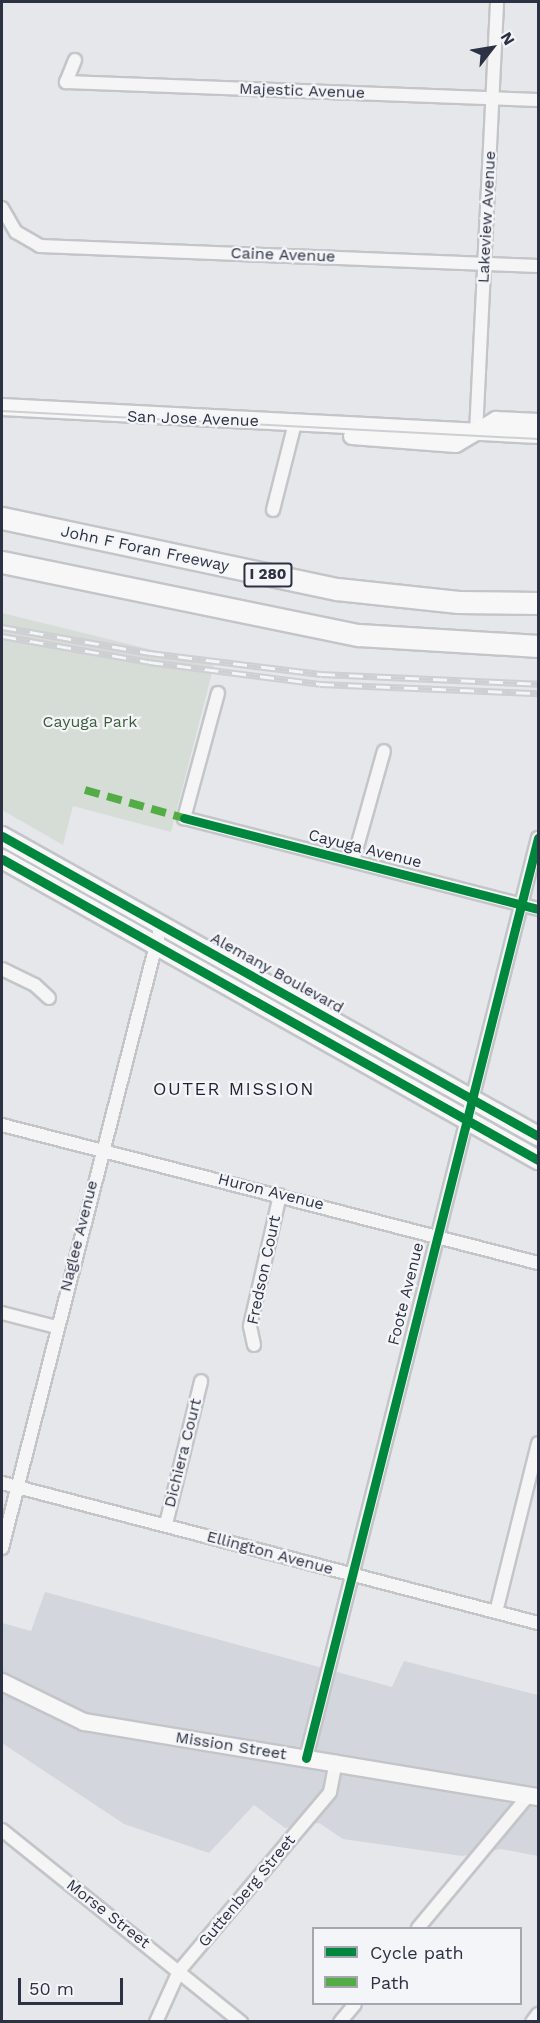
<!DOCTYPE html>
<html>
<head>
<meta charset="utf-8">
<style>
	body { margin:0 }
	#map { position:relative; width:540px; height:2023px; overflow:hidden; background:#e5e7ea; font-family:"Work Sans",sans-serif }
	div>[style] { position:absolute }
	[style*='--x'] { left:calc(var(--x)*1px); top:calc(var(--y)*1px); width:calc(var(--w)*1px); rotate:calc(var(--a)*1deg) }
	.built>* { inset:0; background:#d4d6dd }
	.green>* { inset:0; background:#d5ddd6 }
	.roads { filter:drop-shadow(2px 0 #c3c5c8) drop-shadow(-2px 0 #c3c5c8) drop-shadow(0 2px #c3c5c8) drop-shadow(0 -2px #c3c5c8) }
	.minor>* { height:12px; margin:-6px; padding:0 6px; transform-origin:6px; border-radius:6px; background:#f5f5f6 }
	.secondary>* { height:16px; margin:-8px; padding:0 8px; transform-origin:8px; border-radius:8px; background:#f7f7f8 }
	.primary>* { height:18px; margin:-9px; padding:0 9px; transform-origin:9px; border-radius:9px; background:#f7f7f8 }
	.motorway>* { height:21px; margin:-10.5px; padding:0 10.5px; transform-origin:10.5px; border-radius:10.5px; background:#f7f7f8 }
	.tram>* { height:1.5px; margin:-0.75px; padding:0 0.75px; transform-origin:0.75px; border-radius:0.75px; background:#cecfd2 }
	.rail>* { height:7px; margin-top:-3.5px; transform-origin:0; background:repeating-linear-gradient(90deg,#f4f5f8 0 14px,#cecfd2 0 28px); box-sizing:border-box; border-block:2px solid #cecfd2 }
	.quiet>* { height:8px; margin-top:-4px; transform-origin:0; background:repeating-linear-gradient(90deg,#54ac47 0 15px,transparent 0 23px) }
	.cycleway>* { height:9px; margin:-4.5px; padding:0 4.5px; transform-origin:4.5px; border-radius:4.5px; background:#00873e }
	span { translate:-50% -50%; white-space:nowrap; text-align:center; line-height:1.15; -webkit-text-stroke:4.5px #f4f5f8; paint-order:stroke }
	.shield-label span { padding:2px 4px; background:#f4f5f8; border:2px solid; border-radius:4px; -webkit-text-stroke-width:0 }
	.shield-label { font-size:15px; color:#2c3243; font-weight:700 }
	.street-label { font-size:16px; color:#2c3243 }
	.park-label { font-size:16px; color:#3d5e3a }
	.neighbourhood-label { font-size:18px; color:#1e2334; letter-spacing:1.5px }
	.frame { position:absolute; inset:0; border:3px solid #2c3243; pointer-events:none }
	.legend { position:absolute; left:312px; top:1927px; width:210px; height:78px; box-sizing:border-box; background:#f4f5f8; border:2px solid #a4a7b0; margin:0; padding:8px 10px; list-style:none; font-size:18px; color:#2c3243 }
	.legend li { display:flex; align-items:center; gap:12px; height:30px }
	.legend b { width:30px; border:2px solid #a4a7b0 }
	.north { position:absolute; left:462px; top:18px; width:60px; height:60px; -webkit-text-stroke:4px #f4f5f8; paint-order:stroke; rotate:59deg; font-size:16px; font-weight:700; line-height:24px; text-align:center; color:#2c3243 }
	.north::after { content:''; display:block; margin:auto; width:21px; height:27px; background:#2c3243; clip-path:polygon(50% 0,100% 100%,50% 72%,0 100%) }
	.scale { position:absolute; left:18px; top:1978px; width:105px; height:27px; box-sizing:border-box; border:3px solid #2c3243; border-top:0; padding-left:8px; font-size:18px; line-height:21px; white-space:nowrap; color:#2c3243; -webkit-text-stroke:4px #f4f5f8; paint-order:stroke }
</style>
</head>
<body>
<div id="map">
	<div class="built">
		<i style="clip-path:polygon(45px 1592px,392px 1687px,404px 1661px,538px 1695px,538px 1856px,501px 1849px,462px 1856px,343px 1839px,319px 1823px,285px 1828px,254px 1805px,209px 1853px,124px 1824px,2px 1743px,2px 1623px,31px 1631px)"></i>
	</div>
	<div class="green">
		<i style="clip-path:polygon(2px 613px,214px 665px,171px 832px,73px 806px,63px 845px,2px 810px)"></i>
	</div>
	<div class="roads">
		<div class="minor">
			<i style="--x:75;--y:60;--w:24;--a:112"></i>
			<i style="--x:66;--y:82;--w:472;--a:2.2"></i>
			<i style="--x:2;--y:208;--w:28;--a:60"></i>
			<i style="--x:16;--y:232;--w:28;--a:30"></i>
			<i style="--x:40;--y:246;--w:498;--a:2.3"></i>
			<i style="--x:476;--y:433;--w:432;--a:-87.2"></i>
			<i style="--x:273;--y:510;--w:90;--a:-75.8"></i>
			<i style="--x:218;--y:693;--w:130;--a:105.2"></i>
			<i style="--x:184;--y:818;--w:366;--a:14.4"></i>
			<i style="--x:353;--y:861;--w:114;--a:-74.3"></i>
			<i style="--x:2;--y:969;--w:37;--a:26"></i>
			<i style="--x:35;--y:985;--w:19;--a:43"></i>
			<i style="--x:2;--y:1125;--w:553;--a:14.44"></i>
			<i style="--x:2;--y:1313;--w:56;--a:14.5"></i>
			<i style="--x:254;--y:1345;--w:19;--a:-102"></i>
			<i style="--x:250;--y:1326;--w:134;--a:-77.1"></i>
			<i style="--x:2;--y:1483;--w:554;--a:14.64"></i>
			<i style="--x:166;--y:1524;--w:147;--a:-76.2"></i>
			<i style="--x:2;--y:1548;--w:643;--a:-75.68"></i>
			<i style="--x:496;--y:1612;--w:174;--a:-76"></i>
			<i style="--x:306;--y:1758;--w:949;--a:-75.85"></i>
			<i style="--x:2;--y:1830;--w:307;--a:38.8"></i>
			<i style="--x:418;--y:1928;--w:173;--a:-50.2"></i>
			<i style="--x:156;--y:2022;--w:56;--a:-65.7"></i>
			<i style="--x:179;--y:1971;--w:234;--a:-49.8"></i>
			<i style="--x:330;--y:1792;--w:31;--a:-79"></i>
			<i style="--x:340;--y:2022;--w:23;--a:-50"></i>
			<i style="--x:532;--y:2022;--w:10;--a:-53"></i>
		</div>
		<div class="secondary">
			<i style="--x:2;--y:407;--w:537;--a:2.99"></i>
			<i style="--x:352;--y:436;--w:104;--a:4.4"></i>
			<i style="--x:456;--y:444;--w:47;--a:-31"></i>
			<i style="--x:496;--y:420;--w:42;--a:2.7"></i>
			<i style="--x:2;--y:1682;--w:91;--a:26"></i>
			<i style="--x:84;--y:1722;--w:460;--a:9.4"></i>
		</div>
		<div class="primary">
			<i style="--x:2;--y:836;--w:614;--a:29.24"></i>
			<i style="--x:2;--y:859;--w:615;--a:29.32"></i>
		</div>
		<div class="motorway">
			<i style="--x:2;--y:518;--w:342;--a:12"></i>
			<i style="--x:337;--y:589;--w:122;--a:6.1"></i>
			<i style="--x:458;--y:602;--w:80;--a:0.7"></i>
			<i style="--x:2;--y:562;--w:364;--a:11.6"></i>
			<i style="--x:359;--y:635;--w:179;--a:3.5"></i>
		</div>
	</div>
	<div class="tram">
		<i style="--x:2;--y:411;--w:537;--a:2.99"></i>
	</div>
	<div class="rail">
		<i style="--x:2;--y:627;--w:150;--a:10"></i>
		<i style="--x:150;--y:653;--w:172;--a:7"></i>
		<i style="--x:321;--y:674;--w:217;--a:2.6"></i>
		<i style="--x:2;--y:636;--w:149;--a:10"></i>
		<i style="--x:149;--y:662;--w:172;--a:7.3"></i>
		<i style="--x:320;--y:684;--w:218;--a:2.4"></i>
	</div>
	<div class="quiet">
		<i style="--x:85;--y:790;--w:103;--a:15.8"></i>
	</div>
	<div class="cycleway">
		<i style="--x:184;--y:818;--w:366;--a:14.4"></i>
		<i style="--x:2;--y:836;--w:614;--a:29.24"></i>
		<i style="--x:2;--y:859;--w:615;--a:29.32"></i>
		<i style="--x:306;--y:1758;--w:949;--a:-75.85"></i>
	</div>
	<div class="shield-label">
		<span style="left:268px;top:575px">I 280</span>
	</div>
	<div class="street-label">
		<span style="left:302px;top:91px;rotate:2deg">Majestic Avenue</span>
		<span style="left:487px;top:217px;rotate:-87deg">Lakeview Avenue</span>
		<span style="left:283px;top:255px;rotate:2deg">Caine Avenue</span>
		<span style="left:193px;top:419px;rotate:2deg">San Jose Avenue</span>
		<span style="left:145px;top:549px;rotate:12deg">John F Foran Freeway</span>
		<span style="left:365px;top:849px;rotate:14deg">Cayuga Avenue</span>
		<span style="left:277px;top:973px;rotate:29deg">Alemany Boulevard</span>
		<span style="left:271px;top:1192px;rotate:14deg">Huron Avenue</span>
		<span style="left:79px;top:1236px;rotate:-76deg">Naglee Avenue</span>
		<span style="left:264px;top:1270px;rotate:-78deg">Fredson Court</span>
		<span style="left:406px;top:1294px;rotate:-76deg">Foote Avenue</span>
		<span style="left:183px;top:1453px;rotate:-76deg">Dichiera Court</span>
		<span style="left:270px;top:1553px;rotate:15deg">Ellington Avenue</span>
		<span style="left:231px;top:1746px;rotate:9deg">Mission Street</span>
		<span style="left:247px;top:1891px;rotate:-50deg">Guttenberg Street</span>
		<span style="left:108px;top:1914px;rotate:38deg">Morse Street</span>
	</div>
	<div class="park-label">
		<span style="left:90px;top:722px">Cayuga Park</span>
	</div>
	<div class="neighbourhood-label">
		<span style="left:234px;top:1089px">OUTER MISSION</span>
	</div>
	<div class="frame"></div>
	<ul class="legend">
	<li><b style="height:8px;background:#00873e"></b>Cycle path</li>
	<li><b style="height:8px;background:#54ac47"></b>Path</li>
	</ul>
	<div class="north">N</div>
	<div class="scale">50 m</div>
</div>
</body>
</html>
